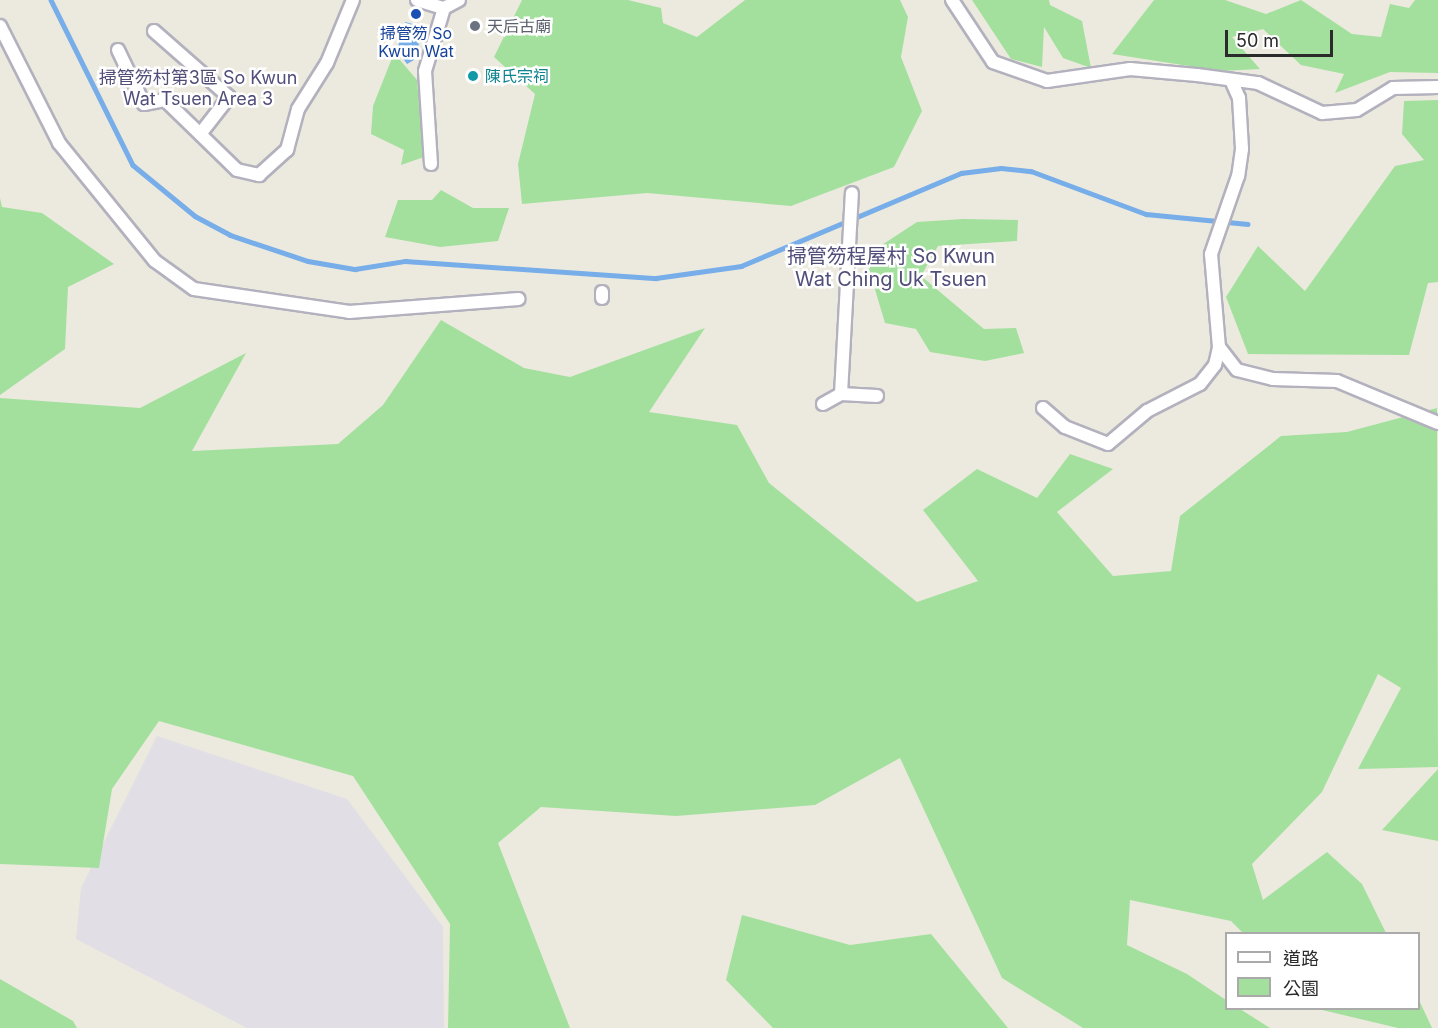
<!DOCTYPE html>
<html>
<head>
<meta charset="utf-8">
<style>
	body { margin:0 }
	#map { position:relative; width:1438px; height:1028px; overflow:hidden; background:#eceade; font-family:Inter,"Noto Sans TC",sans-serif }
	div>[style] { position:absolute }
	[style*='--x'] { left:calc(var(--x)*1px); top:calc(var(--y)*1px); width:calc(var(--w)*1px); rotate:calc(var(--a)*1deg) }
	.industrial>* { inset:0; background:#e2dee5 }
	.green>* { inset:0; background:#a3e09e }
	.water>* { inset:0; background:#77ade8 }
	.stream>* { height:4.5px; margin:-2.25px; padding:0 2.25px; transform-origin:2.25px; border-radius:2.25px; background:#77ade8 }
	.roads { filter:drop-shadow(2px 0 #b3b1be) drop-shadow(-2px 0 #b3b1be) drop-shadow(0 2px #b3b1be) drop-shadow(0 -2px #b3b1be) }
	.street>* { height:12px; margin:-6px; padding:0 6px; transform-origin:6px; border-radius:6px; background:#fff }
	.dots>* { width:16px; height:16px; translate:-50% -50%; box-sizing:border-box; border:3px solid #fff; border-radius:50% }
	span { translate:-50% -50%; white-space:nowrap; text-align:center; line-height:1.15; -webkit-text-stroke:5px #fff; paint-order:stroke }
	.worship-label { font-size:16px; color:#5b616d }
	.left { translate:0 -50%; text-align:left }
	.transit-label { font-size:16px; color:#164399 }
	.culture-label { font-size:16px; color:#0d838f }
	.neighbourhood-label { font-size:18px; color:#514e7a }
	.quarter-label { font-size:20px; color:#514e7a }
	.legend { position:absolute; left:1225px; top:932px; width:195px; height:78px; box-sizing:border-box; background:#fff; border:2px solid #aaa; margin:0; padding:8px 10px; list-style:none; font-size:18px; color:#2b2b2b }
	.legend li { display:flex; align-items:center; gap:12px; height:30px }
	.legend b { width:30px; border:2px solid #aaa }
	.scale { position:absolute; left:1225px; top:30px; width:108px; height:27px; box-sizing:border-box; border:3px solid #2b2b2b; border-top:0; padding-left:8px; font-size:18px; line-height:21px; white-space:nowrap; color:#2b2b2b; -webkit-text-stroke:4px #fff; paint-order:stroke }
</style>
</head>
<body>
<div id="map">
	<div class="industrial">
		<i style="clip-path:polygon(157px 736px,347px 799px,443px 927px,444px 1028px,247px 1028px,76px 939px,81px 888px)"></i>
	</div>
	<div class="green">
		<i style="clip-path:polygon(522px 0,628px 0,661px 8px,663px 23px,697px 37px,745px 0,900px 0,908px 17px,901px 57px,922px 111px,894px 167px,791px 206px,647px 193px,522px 204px,518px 164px,535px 94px,494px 57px)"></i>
		<i style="clip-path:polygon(972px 0,1049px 0,1050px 5px,1082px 21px,1091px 68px,1063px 58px,1044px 27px,1042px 67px,1011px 59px)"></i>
		<i style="clip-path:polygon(1154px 0,1225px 0,1266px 14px,1301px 0,1352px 34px,1381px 37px,1390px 4px,1409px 8px,1415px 0,1438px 0,1438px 73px,1390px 72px,1335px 93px,1344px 74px,1301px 65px,1263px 29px,1232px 37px,1260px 69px,1221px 71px,1112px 54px)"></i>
		<i style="clip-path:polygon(394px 53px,417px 80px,424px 157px,401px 165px,404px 150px,371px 134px,373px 106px)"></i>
		<i style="clip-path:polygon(1438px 100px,1438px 282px,1428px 283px,1409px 355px,1248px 354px,1226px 297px,1258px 246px,1305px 291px,1395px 166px,1424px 160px,1402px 134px,1404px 101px)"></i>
		<i style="clip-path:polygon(441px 190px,473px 208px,509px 208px,498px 241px,440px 247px,385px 237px,398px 200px,432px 200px)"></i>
		<i style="clip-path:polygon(0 198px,2px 207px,42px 213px,114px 264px,68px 287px,65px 349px,0 395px)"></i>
		<i style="clip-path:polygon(963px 219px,1018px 220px,1017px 241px,938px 246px,921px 276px,984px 329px,1016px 328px,1024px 353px,985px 361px,930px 352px,916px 329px,885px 323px,865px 256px,917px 222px)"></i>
		<i style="clip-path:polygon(441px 320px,524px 368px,570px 377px,705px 328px,649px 412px,737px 425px,769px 483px,917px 602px,978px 581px,923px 510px,977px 469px,1037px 498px,1070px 454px,1113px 469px,1057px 512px,1113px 576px,1171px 571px,1180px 516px,1281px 436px,1347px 432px,1437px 408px,1438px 767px,1358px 769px,1401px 688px,1378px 674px,1322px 792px,1252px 864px,1263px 900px,1327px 852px,1362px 884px,1386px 933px,1243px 933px,1231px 921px,1130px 900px,1127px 945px,1187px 974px,1226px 1000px,1226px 1008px,1240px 1009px,1270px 1028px,1083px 1028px,1002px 978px,900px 758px,815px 805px,676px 816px,541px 807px,498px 843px,570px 1028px,448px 1028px,450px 924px,353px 776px,159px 721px,112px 789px,99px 868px,0 864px,0 398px,140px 408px,246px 353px,192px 451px,338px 444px,383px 405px)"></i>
		<i style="clip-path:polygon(1438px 769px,1438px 841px,1382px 830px)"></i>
		<i style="clip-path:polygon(742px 915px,850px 945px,931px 934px,1008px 1028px,773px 1028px,726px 980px)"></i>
		<i style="clip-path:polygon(0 979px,73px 1021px,77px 1028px,0 1028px)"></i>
		<i style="clip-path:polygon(1419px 1000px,1432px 1028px,1398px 1028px,1318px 1009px,1418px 1008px)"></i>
	</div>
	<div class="water">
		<i style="clip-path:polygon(405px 22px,424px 27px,414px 60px,407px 64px,397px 50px)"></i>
	</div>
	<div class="stream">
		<i style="--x:51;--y:0;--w:184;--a:63.6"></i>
		<i style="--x:133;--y:165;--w:80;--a:39.4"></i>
		<i style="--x:195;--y:216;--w:40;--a:28"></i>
		<i style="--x:230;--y:235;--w:82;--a:18.4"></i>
		<i style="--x:308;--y:261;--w:48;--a:9.7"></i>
		<i style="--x:355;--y:269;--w:51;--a:-9.1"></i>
		<i style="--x:405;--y:261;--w:252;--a:3.9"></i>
		<i style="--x:656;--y:278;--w:86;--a:-8"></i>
		<i style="--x:741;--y:266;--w:239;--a:-22.9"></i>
		<i style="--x:961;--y:173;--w:40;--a:-7.1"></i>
		<i style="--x:1001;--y:168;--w:30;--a:6"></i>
		<i style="--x:1031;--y:171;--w:123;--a:20.5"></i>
		<i style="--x:1146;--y:214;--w:102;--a:5.6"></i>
	</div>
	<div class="roads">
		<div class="street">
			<i style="--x:417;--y:0;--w:28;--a:17"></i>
			<i style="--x:952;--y:0;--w:74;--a:56.5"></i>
			<i style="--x:993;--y:62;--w:57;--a:19.4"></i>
			<i style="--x:1047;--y:81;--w:84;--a:-8.2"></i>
			<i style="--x:1130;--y:69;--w:67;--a:5.1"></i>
			<i style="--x:1197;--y:75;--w:62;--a:7.5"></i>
			<i style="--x:1258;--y:83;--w:71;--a:25.1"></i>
			<i style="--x:1322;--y:113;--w:35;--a:-5"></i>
			<i style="--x:1357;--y:110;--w:42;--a:-31.4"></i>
			<i style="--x:1393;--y:88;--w:45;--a:-1.3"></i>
			<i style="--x:0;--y:26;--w:131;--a:63.2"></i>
			<i style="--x:59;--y:143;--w:152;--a:50.9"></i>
			<i style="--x:155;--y:261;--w:48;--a:35.7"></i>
			<i style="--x:194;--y:289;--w:157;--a:8.4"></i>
			<i style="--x:349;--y:312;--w:170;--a:-4.4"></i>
			<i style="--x:154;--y:31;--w:100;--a:41.3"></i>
			<i style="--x:229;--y:97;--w:46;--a:127.9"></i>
			<i style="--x:118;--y:50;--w:60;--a:64.3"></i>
			<i style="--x:144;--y:104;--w:21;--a:-11"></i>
			<i style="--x:165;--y:100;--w:100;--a:44.2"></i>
			<i style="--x:237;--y:170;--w:23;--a:13"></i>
			<i style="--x:259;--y:175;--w:38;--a:-42"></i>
			<i style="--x:287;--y:150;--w:42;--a:-75"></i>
			<i style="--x:298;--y:109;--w:54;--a:-57.8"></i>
			<i style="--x:327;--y:63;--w:68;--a:-67.6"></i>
			<i style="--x:1231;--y:80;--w:20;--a:66"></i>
			<i style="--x:1239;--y:98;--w:51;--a:86.6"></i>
			<i style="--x:1242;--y:149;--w:27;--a:98"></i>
			<i style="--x:1238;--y:176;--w:83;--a:109.1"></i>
			<i style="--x:1211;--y:254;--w:93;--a:85.1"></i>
			<i style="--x:1219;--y:347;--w:29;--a:52"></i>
			<i style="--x:1237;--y:370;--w:37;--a:14"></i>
			<i style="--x:1273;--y:379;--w:64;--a:1.8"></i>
			<i style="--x:1337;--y:381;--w:109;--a:22.6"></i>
			<i style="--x:431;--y:164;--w:93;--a:-93.7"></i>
			<i style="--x:425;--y:71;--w:66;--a:-73.2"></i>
			<i style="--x:444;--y:8;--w:17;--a:-28"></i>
			<i style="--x:602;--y:292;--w:6;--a:90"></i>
			<i style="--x:841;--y:394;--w:201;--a:-86.9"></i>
			<i style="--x:823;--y:404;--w:21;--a:-29"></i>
			<i style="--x:841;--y:394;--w:36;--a:3"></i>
			<i style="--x:1043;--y:408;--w:29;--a:41"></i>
			<i style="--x:1065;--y:427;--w:46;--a:21.6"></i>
			<i style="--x:1108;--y:444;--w:51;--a:-40.2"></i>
			<i style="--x:1147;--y:411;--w:59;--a:-27"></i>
			<i style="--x:1200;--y:384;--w:24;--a:-52"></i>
			<i style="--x:1215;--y:365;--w:18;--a:-77"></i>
		</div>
	</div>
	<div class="dots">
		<i style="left:416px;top:14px;background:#1a4fb4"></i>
		<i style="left:475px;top:26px;background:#6b7280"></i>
		<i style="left:473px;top:76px;background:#0f9aa8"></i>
	</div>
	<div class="worship-label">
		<span class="left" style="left:487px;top:26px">天后古廟</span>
	</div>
	<div class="transit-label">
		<span style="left:416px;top:42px">掃管笏 So<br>Kwun Wat</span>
	</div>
	<div class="culture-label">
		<span class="left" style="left:485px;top:76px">陳氏宗祠</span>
	</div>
	<div class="neighbourhood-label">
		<span style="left:198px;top:89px">掃管笏村第3區 So Kwun<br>Wat Tsuen Area 3</span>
	</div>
	<div class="quarter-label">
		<span style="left:891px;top:268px">掃管笏程屋村 So Kwun<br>Wat Ching Uk Tsuen</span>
	</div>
	<ul class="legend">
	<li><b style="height:8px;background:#fff"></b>道路</li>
	<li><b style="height:16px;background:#a3e09e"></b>公園</li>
	</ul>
	<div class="scale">50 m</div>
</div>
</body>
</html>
